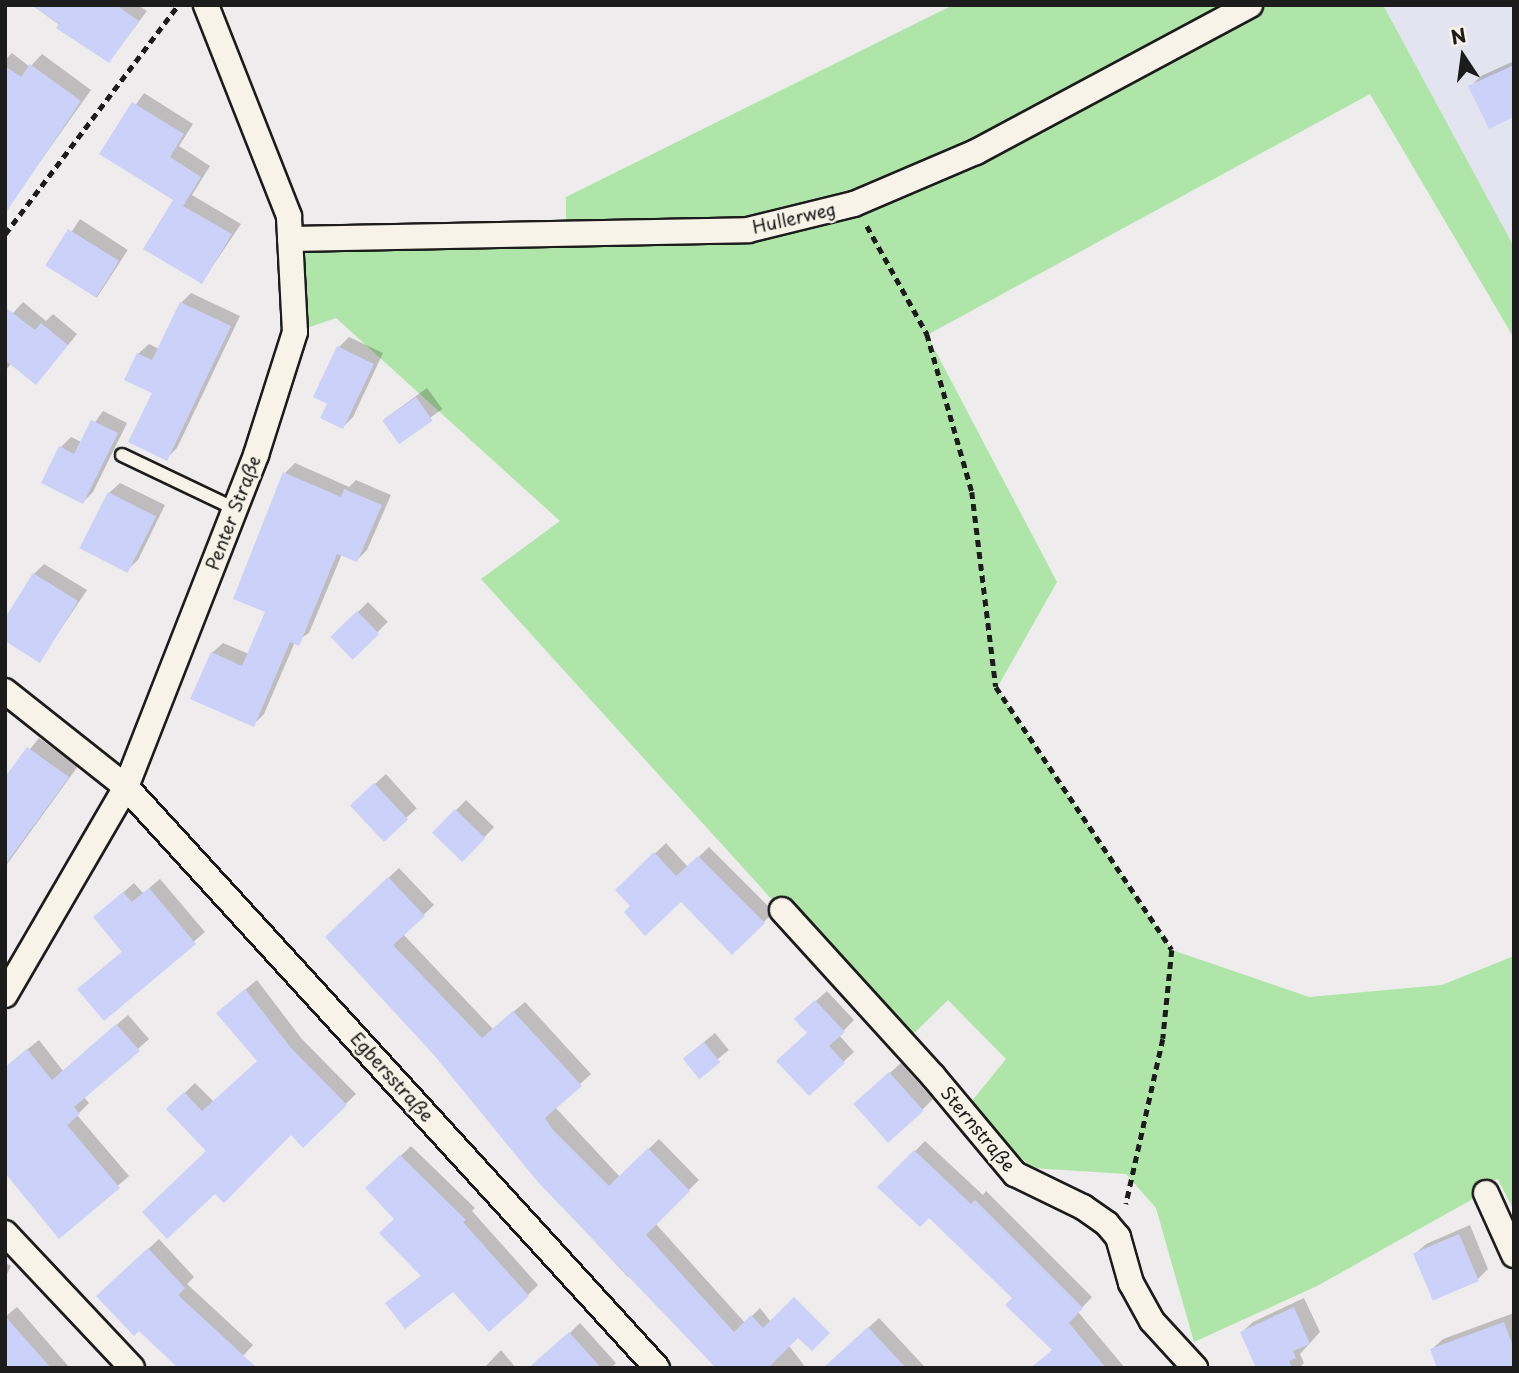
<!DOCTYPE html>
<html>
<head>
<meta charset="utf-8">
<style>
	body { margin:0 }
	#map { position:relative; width:1519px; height:1373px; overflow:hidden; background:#eeecec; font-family:"Playpen Sans",sans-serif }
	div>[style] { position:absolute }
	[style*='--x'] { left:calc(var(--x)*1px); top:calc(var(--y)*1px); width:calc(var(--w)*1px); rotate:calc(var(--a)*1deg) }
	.built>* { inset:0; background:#e4e4f0 }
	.green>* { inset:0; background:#afe5a8 }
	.shadow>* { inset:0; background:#0003; transform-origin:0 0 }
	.building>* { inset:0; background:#ccd1fa; transform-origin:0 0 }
	.path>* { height:4.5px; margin-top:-2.25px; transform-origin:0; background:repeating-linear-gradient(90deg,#1c1c1c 0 7px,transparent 0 12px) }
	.roads { filter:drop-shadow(2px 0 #1c1c1c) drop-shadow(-2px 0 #1c1c1c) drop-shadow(0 2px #1c1c1c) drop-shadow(0 -2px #1c1c1c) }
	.service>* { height:12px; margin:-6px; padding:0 6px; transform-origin:6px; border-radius:6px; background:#f7f3e8 }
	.minor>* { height:24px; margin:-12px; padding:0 12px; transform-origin:12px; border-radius:12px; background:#f7f3e8 }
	span { translate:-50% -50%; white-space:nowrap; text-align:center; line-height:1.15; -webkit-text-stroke:5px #f7f3e8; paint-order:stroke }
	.street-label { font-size:18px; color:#1c1c1c }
	.frame { position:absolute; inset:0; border:7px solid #1c1c1c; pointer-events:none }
	.north { position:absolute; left:1428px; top:21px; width:70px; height:70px; -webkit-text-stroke:5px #f7f3e8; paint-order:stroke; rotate:347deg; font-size:19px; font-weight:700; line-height:28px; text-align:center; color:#1c1c1c }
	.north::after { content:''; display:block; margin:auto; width:24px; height:32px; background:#1c1c1c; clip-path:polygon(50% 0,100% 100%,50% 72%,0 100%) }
</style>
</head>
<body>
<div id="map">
	<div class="built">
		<i style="clip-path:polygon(1321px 5px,1514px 5px,1514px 338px)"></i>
	</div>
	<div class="green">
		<i style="clip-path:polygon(953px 5px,1383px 5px,1514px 247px,1514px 338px,1370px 94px,927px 335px,1057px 582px,997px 688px,1172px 950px,1309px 997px,1442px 985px,1514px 956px,1514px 1211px,1498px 1179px,1479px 1184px,1471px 1200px,1317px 1286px,1194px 1342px,1156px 1208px,1126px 1174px,1032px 1168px,967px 1107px,1006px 1059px,948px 1000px,903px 1044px,481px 579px,560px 521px,336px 318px,295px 332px,290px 239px,566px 233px,566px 197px)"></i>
	</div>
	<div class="shadow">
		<i style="clip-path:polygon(32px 5px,138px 5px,147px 11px,109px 61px)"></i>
		<i style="clip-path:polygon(12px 53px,30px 67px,42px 54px,91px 90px,7px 208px,5px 60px)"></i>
		<i style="clip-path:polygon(1514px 61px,1514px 115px,1470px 87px,1481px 76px)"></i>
		<i style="clip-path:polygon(144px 93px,193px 124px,179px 146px,210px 166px,192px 195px,241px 224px,202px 282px,175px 200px,101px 154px)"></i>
		<i style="left:80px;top:219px;width:57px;height:57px;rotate:33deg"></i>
		<i style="clip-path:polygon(191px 293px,240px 316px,177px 448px,166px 459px,154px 393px,138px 354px,149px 344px,159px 349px,181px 303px)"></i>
		<i style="clip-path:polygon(23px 302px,46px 321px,53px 314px,77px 334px,46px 372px,12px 363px,5px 371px,5px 322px)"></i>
		<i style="clip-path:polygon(349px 337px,383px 353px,353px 417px,343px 427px,329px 403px,339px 347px)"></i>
		<i style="left:427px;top:388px;width:26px;height:53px;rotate:54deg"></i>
		<i style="clip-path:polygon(103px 411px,127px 423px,93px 492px,83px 502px,61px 447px,71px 437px,81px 442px)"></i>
		<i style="clip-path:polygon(295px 463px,349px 487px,356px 480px,391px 495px,367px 550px,357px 560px,342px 554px,309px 633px,295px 642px,264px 714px,253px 725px,212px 653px,223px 643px,249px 654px,267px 611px,285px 473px)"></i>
		<i style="clip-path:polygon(120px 483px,165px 505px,138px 560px,127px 570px,109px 493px)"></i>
		<i style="clip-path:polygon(44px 564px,87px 590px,40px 660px,34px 574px)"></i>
		<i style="left:368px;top:602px;width:28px;height:50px;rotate:45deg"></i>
		<i style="clip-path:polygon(39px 738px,78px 766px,5px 867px,5px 780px)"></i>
		<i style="left:386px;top:774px;width:46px;height:46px;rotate:48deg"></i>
		<i style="left:466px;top:800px;width:39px;height:46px;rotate:44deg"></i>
		<i style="clip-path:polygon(666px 843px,688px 867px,709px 847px,774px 912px,732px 952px,681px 899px,617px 890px)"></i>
		<i style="clip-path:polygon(399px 868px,434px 905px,403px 934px,493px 1029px,525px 1002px,591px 1074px,555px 1107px,620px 1177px,659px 1139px,699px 1180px,655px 1223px,745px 1323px,760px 1308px,806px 1368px,716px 1368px,632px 1273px,628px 1277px,538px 1180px,337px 926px)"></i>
		<i style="clip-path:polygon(160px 879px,205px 932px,104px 1018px,79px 989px,123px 951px,95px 917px,134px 883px,143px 893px)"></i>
		<i style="clip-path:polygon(257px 980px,301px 1038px,356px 1094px,303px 1145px,291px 1133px,208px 1151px,168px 1109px,195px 1083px,214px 1102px,259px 1060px,229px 1003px)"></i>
		<i style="clip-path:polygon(827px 991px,854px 1020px,839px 1035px,854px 1052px,843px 1062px,808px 1032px,807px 1009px)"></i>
		<i style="clip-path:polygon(128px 1015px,149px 1039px,84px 1097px,89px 1103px,77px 1115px,129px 1176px,59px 1237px,14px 1060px,39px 1040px,63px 1071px)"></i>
		<i style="left:715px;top:1033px;width:22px;height:40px;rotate:51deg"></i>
		<i style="clip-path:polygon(901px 1063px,933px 1099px,922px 1110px,866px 1094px)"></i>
		<i style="clip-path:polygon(925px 1141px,983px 1195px,986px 1191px,1092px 1297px,1078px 1312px,1125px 1368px,1031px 1368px,1054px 1349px,1014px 1298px,929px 1215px,880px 1187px)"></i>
		<i style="clip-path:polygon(411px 1146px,475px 1208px,472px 1211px,538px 1285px,528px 1295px,453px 1289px,393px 1299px,422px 1275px,396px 1218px,367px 1188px)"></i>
		<i style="clip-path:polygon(1470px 1225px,1488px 1269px,1478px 1279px,1415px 1254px,1426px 1244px)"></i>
		<i style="clip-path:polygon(159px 1239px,194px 1277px,187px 1284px,253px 1345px,232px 1368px,109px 1285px)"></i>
		<i style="clip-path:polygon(5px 1263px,11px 1266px,5px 1278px)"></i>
		<i style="clip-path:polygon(1304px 1298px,1320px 1332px,1300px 1354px,1304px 1363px,1299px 1368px,1258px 1368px,1242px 1332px,1253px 1322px)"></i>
		<i style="clip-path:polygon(17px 1307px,70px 1368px,5px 1368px,5px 1317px)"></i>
		<i style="clip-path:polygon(1514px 1313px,1514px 1368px,1432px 1349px,1443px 1339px)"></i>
		<i style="clip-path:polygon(879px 1318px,924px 1366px,923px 1368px,846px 1368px,847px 1347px)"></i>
		<i style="clip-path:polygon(580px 1323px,616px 1363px,611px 1368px,534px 1368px)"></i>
		<i style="clip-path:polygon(501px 1350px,516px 1368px,484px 1368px)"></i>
	</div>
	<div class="building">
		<i style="clip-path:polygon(32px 5px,116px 5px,139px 21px,109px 63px,56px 28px,59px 24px)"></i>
		<i style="clip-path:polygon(30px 64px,81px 101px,5px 214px,5px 66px,21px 77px)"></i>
		<i style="clip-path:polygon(1514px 65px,1514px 117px,1489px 129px,1468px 86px)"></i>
		<i style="clip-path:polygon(132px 102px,184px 134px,170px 157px,201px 177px,183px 206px,232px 234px,202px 284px,143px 249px,173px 200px,99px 154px)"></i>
		<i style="left:68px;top:229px;width:60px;height:43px;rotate:32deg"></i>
		<i style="clip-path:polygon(180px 302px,231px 326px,167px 461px,128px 442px,152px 393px,124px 380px,137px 353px,152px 360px)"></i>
		<i style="clip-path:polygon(5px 307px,35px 330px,41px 323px,68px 345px,36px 385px,5px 360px)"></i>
		<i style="clip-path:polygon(337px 346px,374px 364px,343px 429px,320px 418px,327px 404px,313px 397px)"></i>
		<i style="left:416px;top:397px;width:29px;height:41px;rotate:55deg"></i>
		<i style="clip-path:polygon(91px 420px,118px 433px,83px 504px,41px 483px,59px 446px,74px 454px)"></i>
		<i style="clip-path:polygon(283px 472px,341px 497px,344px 489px,382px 505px,357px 562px,337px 554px,299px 646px,290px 642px,254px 727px,190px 699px,211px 652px,242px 666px,265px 612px,233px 599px)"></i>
		<i style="left:108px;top:492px;width:54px;height:63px;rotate:27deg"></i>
		<i style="clip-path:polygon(33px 573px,78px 601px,40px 663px,5px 641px,5px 618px)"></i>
		<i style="left:357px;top:611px;width:32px;height:37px;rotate:46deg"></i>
		<i style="clip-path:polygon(27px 747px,69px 777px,5px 865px,5px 777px)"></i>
		<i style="left:374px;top:783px;width:50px;height:33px;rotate:47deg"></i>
		<i style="left:455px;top:809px;width:42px;height:33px;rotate:44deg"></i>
		<i style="clip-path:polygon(654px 852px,676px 876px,698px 856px,765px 923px,732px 955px,681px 902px,645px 936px,624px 912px,630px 906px,615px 890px)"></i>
		<i style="clip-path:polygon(388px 877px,425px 916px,393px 945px,482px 1038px,513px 1011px,582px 1086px,545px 1118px,552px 1129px,609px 1186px,648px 1148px,690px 1191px,646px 1235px,734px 1332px,751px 1315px,763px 1328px,794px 1297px,830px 1333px,812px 1351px,798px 1338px,768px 1368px,716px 1368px,537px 1181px,434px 1055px,325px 937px)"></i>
		<i style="clip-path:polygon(149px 888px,196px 944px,104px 1021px,77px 989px,122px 952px,93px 917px,123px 892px,132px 902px)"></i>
		<i style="clip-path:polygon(245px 989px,291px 1048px,347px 1105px,303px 1148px,291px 1135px,224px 1203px,215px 1194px,167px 1239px,142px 1212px,206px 1151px,166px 1109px,184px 1092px,202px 1111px,257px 1061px,216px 1013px)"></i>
		<i style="clip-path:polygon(815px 1000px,845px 1032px,829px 1046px,845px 1063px,809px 1096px,776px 1061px,807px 1033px,794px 1019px)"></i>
		<i style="clip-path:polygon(116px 1024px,140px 1051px,74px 1107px,80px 1114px,67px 1125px,120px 1188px,59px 1239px,5px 1173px,5px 1067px,27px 1049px,52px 1080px)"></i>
		<i style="left:704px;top:1042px;width:26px;height:27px;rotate:51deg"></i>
		<i style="left:889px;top:1072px;width:52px;height:48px;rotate:48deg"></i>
		<i style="clip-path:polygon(914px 1150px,971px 1204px,975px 1200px,1083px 1308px,1069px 1323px,1106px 1368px,1031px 1368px,1052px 1350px,1005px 1305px,1012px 1298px,929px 1218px,920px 1227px,877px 1187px)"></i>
		<i style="clip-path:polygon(400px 1155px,466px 1220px,463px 1222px,529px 1296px,489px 1332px,453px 1292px,405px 1329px,385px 1303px,421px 1276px,379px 1233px,394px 1219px,365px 1188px)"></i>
		<i style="left:1459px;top:1234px;width:51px;height:50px;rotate:67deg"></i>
		<i style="clip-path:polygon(148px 1248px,185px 1288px,178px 1295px,257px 1368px,178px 1368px,139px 1331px,134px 1336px,96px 1296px)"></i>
		<i style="clip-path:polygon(1294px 1307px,1310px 1344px,1293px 1351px,1296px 1358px,1289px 1361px,1292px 1368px,1256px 1368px,1240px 1332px)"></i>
		<i style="clip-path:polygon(5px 1316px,51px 1368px,5px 1368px)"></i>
		<i style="clip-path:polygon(1504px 1322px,1514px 1349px,1514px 1368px,1437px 1368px,1430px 1349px)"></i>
		<i style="clip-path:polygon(868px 1327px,906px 1368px,823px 1368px)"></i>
		<i style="clip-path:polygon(569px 1332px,601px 1368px,528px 1368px)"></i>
	</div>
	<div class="path">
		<i style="--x:867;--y:226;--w:124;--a:60.9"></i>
		<i style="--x:927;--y:334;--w:164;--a:74.1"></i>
		<i style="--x:972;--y:492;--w:196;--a:83"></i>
		<i style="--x:996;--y:687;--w:316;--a:56.2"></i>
		<i style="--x:1172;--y:950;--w:89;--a:95.8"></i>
		<i style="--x:1163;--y:1039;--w:169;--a:102.6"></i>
		<i style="--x:5;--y:234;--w:287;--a:-52.9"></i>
	</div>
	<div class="roads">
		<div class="service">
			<i style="--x:122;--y:455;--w:125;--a:25.5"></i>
		</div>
		<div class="minor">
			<i style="--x:290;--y:239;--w:458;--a:-1.1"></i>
			<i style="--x:748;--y:230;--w:109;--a:-13.8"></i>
			<i style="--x:854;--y:204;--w:133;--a:-23.1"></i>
			<i style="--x:976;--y:152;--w:311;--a:-28.2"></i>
			<i style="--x:5;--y:691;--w:154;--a:38.4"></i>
			<i style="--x:126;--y:787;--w:787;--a:47.57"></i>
			<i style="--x:782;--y:910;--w:224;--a:47.7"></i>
			<i style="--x:933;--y:1076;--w:128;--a:50.1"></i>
			<i style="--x:1015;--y:1174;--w:76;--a:25.9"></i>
			<i style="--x:1083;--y:1207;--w:29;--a:35"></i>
			<i style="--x:1107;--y:1224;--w:17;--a:50"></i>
			<i style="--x:1118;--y:1237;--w:48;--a:74.2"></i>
			<i style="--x:1131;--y:1283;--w:43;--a:61.1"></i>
			<i style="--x:1152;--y:1321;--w:64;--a:47.5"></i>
			<i style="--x:5;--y:995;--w:241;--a:-59.8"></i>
			<i style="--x:126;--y:787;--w:357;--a:-68.6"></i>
			<i style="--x:256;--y:455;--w:129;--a:-72.4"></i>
			<i style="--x:295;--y:332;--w:116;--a:-93"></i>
			<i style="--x:289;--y:216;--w:227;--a:-111.5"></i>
			<i style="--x:1486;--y:1193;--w:68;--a:65.7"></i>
			<i style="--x:5;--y:1233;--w:185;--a:46.7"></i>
		</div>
	</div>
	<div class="street-label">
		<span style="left:794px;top:218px;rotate:-13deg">Hullerweg</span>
		<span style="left:233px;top:513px;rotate:-69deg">Penter Straße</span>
		<span style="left:392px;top:1077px;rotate:48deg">Egbersstraße</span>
		<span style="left:978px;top:1129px;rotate:50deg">Sternstraße</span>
	</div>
	<div class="frame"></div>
	<div class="north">N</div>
</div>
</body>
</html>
